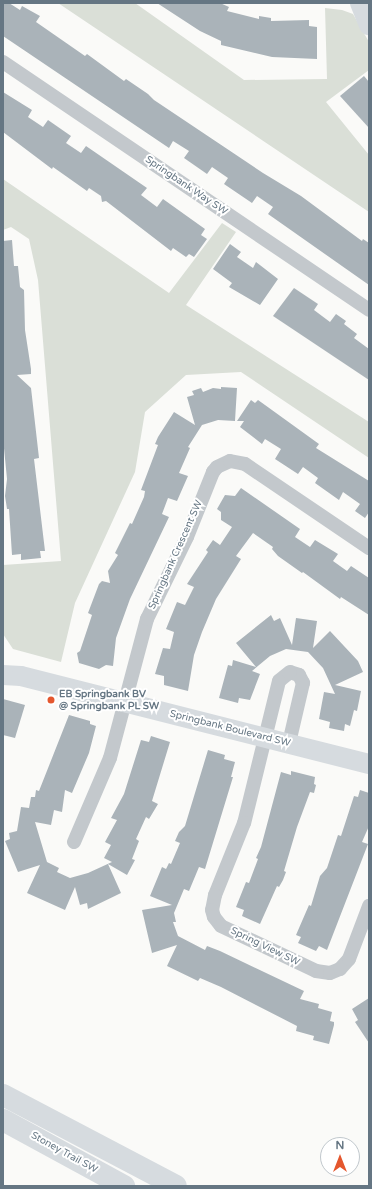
<!DOCTYPE html>
<html>
<head>
<meta charset="utf-8">
<style>
	body { margin:0 }
	#map { position:relative; width:372px; height:1189px; overflow:hidden; background:#fafaf8; font-family:"Varela Round",sans-serif }
	div>[style] { position:absolute }
	[style*='--x'] { left:calc(var(--x)*1px); top:calc(var(--y)*1px); width:calc(var(--w)*1px); rotate:calc(var(--a)*1deg) }
	.green>* { inset:0; background:#dadfd7 }
	.building>* { inset:0; background:#aab3b9 }
	.street>* { height:14px; margin:-7px; padding:0 7px; transform-origin:7px; border-radius:7px; background:#c3c8cc }
	.secondary>* { height:20px; margin:-10px; padding:0 10px; transform-origin:10px; border-radius:10px; background:#d6dbdf }
	.highway>* { height:22px; margin:-11px; padding:0 11px; transform-origin:11px; border-radius:11px; background:#d6dbdf }
	.dots>* { width:11px; height:11px; translate:-50% -50%; box-sizing:border-box; border:2px solid #fff; border-radius:50% }
	span { translate:-50% -50%; white-space:nowrap; text-align:center; line-height:1.15; -webkit-text-stroke:4px #fff; paint-order:stroke }
	.street-label { font-size:10px; color:#657683 }
	.poi-label { font-size:10px; color:#657683; font-weight:700 }
	.left { translate:0 -50%; text-align:left }
	.frame { position:absolute; inset:0; border:4px solid #657683; pointer-events:none }
	.north { position:absolute; left:320px; top:1137px; width:40px; height:40px; box-sizing:border-box; background:#fff; border:1px solid #c1c8cd; border-radius:50%; rotate:0deg; font-size:11px; font-weight:700; line-height:16px; text-align:center; color:#657683 }
	.north::after { content:''; display:block; margin:auto; width:14px; height:18px; background:#e4572e; clip-path:polygon(50% 0,100% 100%,50% 72%,0 100%) }
</style>
</head>
<body>
<div id="map">
	<div class="green">
		<i style="clip-path:polygon(58px 3px,135px 3px,244px 80px,327px 79px,325px 8px,342px 10px,353px 14px,369px 42px,369px 70px,326px 102px,369px 155px,369px 212px)"></i>
		<i style="clip-path:polygon(3px 179px,169px 293px,222px 223px,236px 232px,186px 305px,369px 422px,369px 458px,241px 372px,186px 375px,145px 412px,135px 472px,75px 603px,61px 662px,13px 649px,3px 634px,3px 565px,61px 561px,38px 280px,29px 239px,11px 227px,3px 230px)"></i>
	</div>
	<div class="building">
		<i style="clip-path:polygon(3px 3px,9px 3px,20px 10px,22px 6px,40px 16px,36px 22px,85px 56px,87px 54px,124px 81px,126px 79px,148px 94px,154px 100px,263px 173px,301px 196px,362px 241px,363px 239px,369px 243px,369px 285px,268px 214px,273px 207px,257px 196px,252px 203px,224px 184px,228px 178px,212px 167px,207px 174px,184px 158px,189px 151px,173px 141px,169px 148px,3px 36px)"></i>
		<i style="clip-path:polygon(157px 3px,220px 3px,229px 7px,227px 11px,259px 19px,259px 16px,271px 18px,271px 21px,309px 20px,309px 26px,317px 27px,317px 59px,272px 57px,221px 45px,221px 41px,200px 31px)"></i>
		<i style="clip-path:polygon(364px 76px,369px 82px,369px 128px,340px 96px)"></i>
		<i style="clip-path:polygon(3px 92px,32px 110px,28px 117px,43px 127px,48px 120px,71px 136px,66px 143px,81px 153px,86px 146px,147px 188px,141px 195px,157px 207px,163px 199px,205px 229px,201px 235px,207px 239px,194px 257px,189px 254px,186px 257px,173px 248px,171px 251px,106px 201px,102px 202px,101px 196px,89px 188px,87px 191px,53px 167px,52px 169px,3px 132px)"></i>
		<i style="clip-path:polygon(12px 240px,14px 266px,18px 266px,20px 287px,24px 290px,25px 330px,31px 369px,31px 374px,17px 375px,31px 388px,39px 458px,34px 459px,45px 551px,40px 551px,41px 558px,21px 560px,21px 554px,12px 555px,9px 509px,7px 509px,5px 496px,7px 479px,3px 438px,3px 241px)"></i>
		<i style="clip-path:polygon(230px 244px,241px 252px,237px 257px,253px 268px,256px 262px,278px 279px,260px 305px,229px 287px,232px 283px,213px 269px)"></i>
		<i style="clip-path:polygon(294px 288px,318px 304px,314px 310px,330px 322px,336px 314px,346px 321px,344px 324px,357px 334px,354px 338px,369px 349px,369px 380px,273px 316px)"></i>
		<i style="clip-path:polygon(221px 387px,237px 388px,235px 421px,218px 420px,202px 425px,188px 447px,190px 448px,179px 473px,188px 476px,177px 501px,168px 498px,162px 514px,169px 517px,130px 599px,116px 638px,113px 666px,106px 665px,99px 669px,79px 663px,77px 653px,80px 651px,92px 615px,88px 613px,99px 584px,102px 581px,110px 583px,108px 571px,118px 555px,115px 553px,130px 523px,132px 524px,144px 497px,145px 491px,141px 490px,158px 445px,155px 444px,158px 437px,174px 412px,195px 425px,187px 397px,194px 395px,192px 391px,201px 388px,203px 392px,213px 388px,221px 389px)"></i>
		<i style="clip-path:polygon(251px 400px,255px 403px,258px 400px,265px 405px,319px 444px,316px 448px,369px 481px,369px 512px,365px 518px,355px 511px,360px 504px,343px 492px,339px 500px,315px 483px,318px 478px,303px 467px,298px 474px,275px 459px,281px 449px,265px 439px,262px 444px,240px 427px,244px 421px,237px 421px)"></i>
		<i style="clip-path:polygon(241px 488px,300px 529px,295px 537px,310px 547px,315px 540px,338px 554px,333px 561px,347px 571px,351px 566px,369px 578px,369px 615px,341px 597px,340px 599px,303px 572px,302px 573px,278px 556px,272px 549px,273px 547px,253px 533px,236px 556px,241px 559px,216px 599px,202px 632px,194px 655px,188px 691px,164px 685px,164px 676px,155px 674px,163px 648px,170px 649px,174px 632px,166px 629px,177px 602px,185px 605px,194px 587px,187px 584px,208px 552px,206px 550px,213px 540px,220px 545px,232px 527px,221px 520px,221px 512px,217px 509px,225px 495px,235px 496px)"></i>
		<i style="clip-path:polygon(271px 615px,274px 621px,280px 618px,292px 645px,296px 618px,317px 621px,313px 648px,330px 631px,358px 661px,363px 672px,335px 685px,361px 691px,357px 711px,354px 710px,350px 726px,345px 724px,344px 731px,329px 728px,330px 722px,319px 719px,324px 692px,335px 694px,323px 668px,308px 652px,286px 649px,270px 656px,252px 671px,260px 674px,250px 700px,239px 698px,238px 703px,219px 698px,228px 665px,232px 666px,233px 660px,256px 667px,236px 643px)"></i>
		<i style="clip-path:polygon(3px 699px,25px 705px,15px 738px,3px 735px)"></i>
		<i style="clip-path:polygon(69px 715px,90px 721px,90px 724px,96px 726px,89px 753px,72px 793px,65px 790px,62px 812px,54px 810px,51px 825px,35px 822px,47px 862px,59px 868px,57px 872px,70px 878px,88px 873px,112px 862px,104px 858px,111px 845px,105px 842px,117px 820px,111px 818px,124px 794px,141px 740px,149px 742px,151px 736px,170px 742px,152px 801px,158px 804px,149px 819px,146px 817px,136px 839px,139px 841px,132px 859px,135px 860px,127px 875px,108px 864px,121px 893px,88px 909px,87px 903px,80px 905px,75px 887px,65px 910px,27px 893px,40px 865px,18px 872px,5px 841px,10px 839px,9px 833px,17px 831px,21px 807px,29px 808px,31px 797px,35px 797px,36px 790px,39px 791px)"></i>
		<i style="clip-path:polygon(208px 750px,225px 755px,224px 759px,235px 762px,231px 777px,233px 777px,205px 869px,199px 867px,189px 891px,184px 889px,174px 913px,176px 922px,173px 922px,178px 936px,205px 950px,207px 946px,220px 951px,304px 991px,300px 999px,319px 1004px,318px 1008px,332px 1012px,330px 1021px,334px 1022px,334px 1025px,329px 1044px,313px 1040px,314px 1036px,296px 1031px,297px 1026px,221px 987px,200px 978px,198px 981px,167px 966px,177px 945px,152px 953px,142px 910px,172px 905px,150px 896px,162px 867px,166px 869px,169px 863px,171px 864px,180px 843px,175px 841px,179px 832px,185px 826px)"></i>
		<i style="clip-path:polygon(291px 771px,315px 777px,314px 784px,316px 785px,314px 793px,310px 792px,297px 827px,284px 871px,286px 872px,283px 880px,279px 887px,277px 886px,260px 924px,242px 916px,244px 910px,236px 907px,246px 882px,249px 883px,258px 859px,256px 858px,261px 847px,281px 772px,291px 775px)"></i>
		<i style="clip-path:polygon(360px 790px,369px 793px,369px 826px,362px 842px,368px 844px,327px 950px,319px 946px,316px 951px,298px 943px,301px 937px,296px 935px,309px 905px,311px 906px,320px 876px,327px 868px,338px 835px,341px 836px,354px 796px,358px 797px)"></i>
		<i style="clip-path:polygon(369px 998px,369px 1043px,355px 1022px,358px 1020px,352px 1009px)"></i>
	</div>
	<div class="street">
		<i style="--x:3;--y:62;--w:442;--a:34.1"></i>
		<i style="--x:289;--y:743;--w:62;--a:-76.9"></i>
		<i style="--x:303;--y:683;--w:9;--a:-117"></i>
		<i style="--x:299;--y:675;--w:9;--a:-162"></i>
		<i style="--x:290;--y:672;--w:14;--a:141"></i>
		<i style="--x:279;--y:681;--w:146;--a:103.8"></i>
		<i style="--x:244;--y:823;--w:78;--a:111.9"></i>
		<i style="--x:215;--y:895;--w:15;--a:101"></i>
		<i style="--x:212;--y:910;--w:7;--a:74"></i>
		<i style="--x:214;--y:917;--w:11;--a:52"></i>
		<i style="--x:221;--y:926;--w:105;--a:25.3"></i>
		<i style="--x:316;--y:971;--w:14;--a:8"></i>
		<i style="--x:330;--y:973;--w:11;--a:-22"></i>
		<i style="--x:340;--y:969;--w:13;--a:-48"></i>
		<i style="--x:349;--y:959;--w:57;--a:-69.3"></i>
		<i style="--x:74;--y:842;--w:91;--a:-66.8"></i>
		<i style="--x:110;--y:758;--w:144;--a:-75.1"></i>
		<i style="--x:147;--y:619;--w:91;--a:-64"></i>
		<i style="--x:187;--y:537;--w:70;--a:-68.2"></i>
		<i style="--x:213;--y:472;--w:6;--a:-51"></i>
		<i style="--x:217;--y:467;--w:14;--a:-25"></i>
		<i style="--x:230;--y:461;--w:15;--a:11"></i>
		<i style="--x:245;--y:464;--w:150;--a:34.1"></i>
	</div>
	<div class="secondary">
		<i style="--x:360;--y:3;--w:24;--a:68"></i>
		<i style="--x:3;--y:675;--w:18;--a:3"></i>
		<i style="--x:21;--y:676;--w:359;--a:14.2"></i>
	</div>
	<div class="highway">
		<i style="--x:3;--y:1095;--w:195;--a:27.7"></i>
		<i style="--x:3;--y:1120;--w:138;--a:28.6"></i>
	</div>
	<div class="dots">
		<i style="left:51px;top:700px;background:#e4572e"></i>
	</div>
	<div class="street-label">
		<span style="left:186px;top:186px;rotate:34deg">Springbank Way SW</span>
		<span style="left:176px;top:555px;rotate:-66deg">Springbank Crescent SW</span>
		<span style="left:230px;top:729px;rotate:14deg">Springbank Boulevard SW</span>
		<span style="left:265px;top:947px;rotate:26deg">Spring View SW</span>
		<span style="left:64px;top:1153px;rotate:29deg">Stoney Trail SW</span>
	</div>
	<div class="poi-label">
		<span class="left" style="left:59px;top:700px">EB Springbank BV<br>@ Springbank PL SW</span>
	</div>
	<div class="frame"></div>
	<div class="north">N</div>
</div>
</body>
</html>
